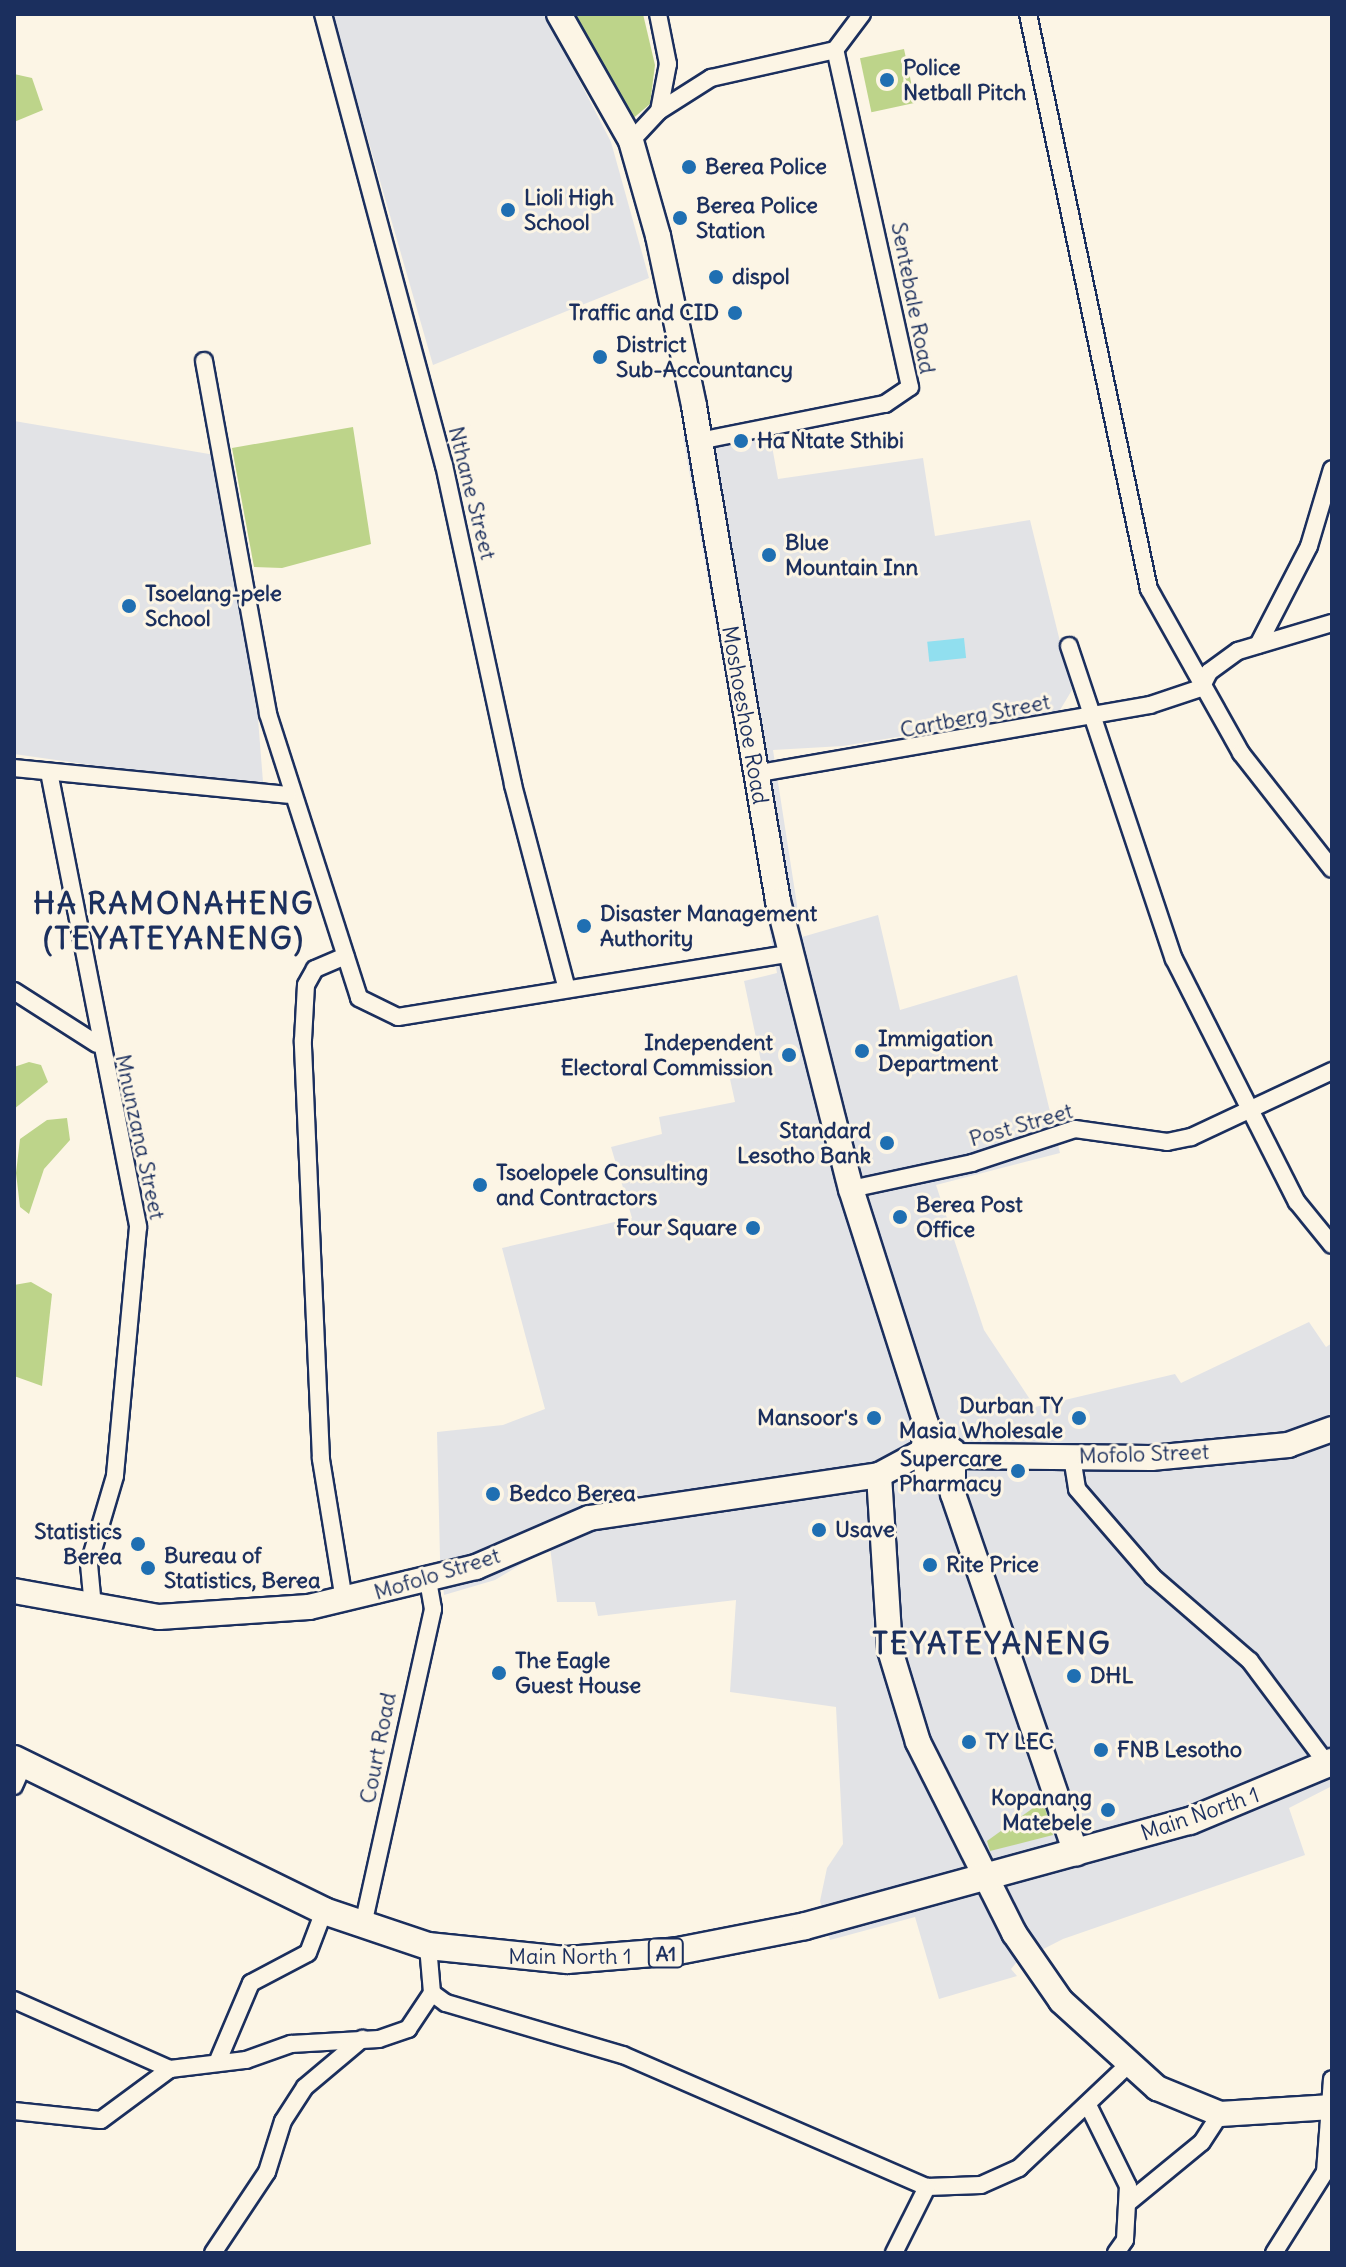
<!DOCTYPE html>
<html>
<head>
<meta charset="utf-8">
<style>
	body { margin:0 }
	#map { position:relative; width:1346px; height:2267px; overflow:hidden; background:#fcf5e5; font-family:Delius,sans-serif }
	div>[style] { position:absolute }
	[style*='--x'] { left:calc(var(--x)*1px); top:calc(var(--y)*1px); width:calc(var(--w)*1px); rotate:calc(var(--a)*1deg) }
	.built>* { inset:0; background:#e2e3e6 }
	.green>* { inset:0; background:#bdd48a; transform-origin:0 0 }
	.water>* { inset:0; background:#91dfef; transform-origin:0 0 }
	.roads { filter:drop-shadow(2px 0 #1b2f5e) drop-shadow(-2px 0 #1b2f5e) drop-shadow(0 2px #1b2f5e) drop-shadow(0 -2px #1b2f5e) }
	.street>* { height:16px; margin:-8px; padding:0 8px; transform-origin:8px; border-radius:8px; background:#fcf5e5 }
	.secondary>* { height:24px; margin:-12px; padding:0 12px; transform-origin:12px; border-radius:12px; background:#fcf5e5 }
	.primary>* { height:26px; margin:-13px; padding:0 13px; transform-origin:13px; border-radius:13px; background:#fcf5e5 }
	.dots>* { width:22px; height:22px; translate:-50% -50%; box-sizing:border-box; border:4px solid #fcf5e5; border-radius:50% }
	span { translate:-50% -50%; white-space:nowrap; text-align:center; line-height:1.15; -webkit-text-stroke:6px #fcf5e5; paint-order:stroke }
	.shield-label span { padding:2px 6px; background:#fcf5e5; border:2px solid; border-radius:6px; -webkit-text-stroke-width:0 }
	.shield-label { font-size:20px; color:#1b2f5e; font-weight:700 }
	.poi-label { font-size:22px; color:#1b2f5e; font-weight:700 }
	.left { translate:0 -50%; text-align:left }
	.right { translate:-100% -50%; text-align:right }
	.street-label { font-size:22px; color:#1b2f5e }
	.district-label { font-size:30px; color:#1b2f5e; font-weight:700; letter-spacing:2px }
	.frame { position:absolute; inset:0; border:16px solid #1b2f5e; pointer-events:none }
</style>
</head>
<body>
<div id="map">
	<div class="built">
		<i style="clip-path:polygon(332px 14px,545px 14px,611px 142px,649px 278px,433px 365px)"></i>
		<i style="clip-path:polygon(767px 419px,778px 479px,923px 458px,935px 536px,1030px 520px,1072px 690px,1060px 710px,843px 746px,773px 750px,802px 937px,878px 915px,900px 1010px,1017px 975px,1060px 1153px,936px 1185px,984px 1330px,1035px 1407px,1175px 1374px,1181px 1383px,1309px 1322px,1326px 1347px,1332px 1343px,1332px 1786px,1289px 1808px,1305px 1855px,1063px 1939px,1016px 1963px,1011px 1969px,1017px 1976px,939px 1999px,915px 1917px,830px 1940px,820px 1901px,827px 1868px,843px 1844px,836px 1707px,730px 1692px,736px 1600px,598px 1616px,595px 1602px,557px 1602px,550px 1547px,495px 1580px,444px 1595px,440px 1558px,437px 1432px,503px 1425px,545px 1409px,502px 1248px,632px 1218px,611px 1147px,662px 1134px,659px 1117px,735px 1102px,730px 1079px,763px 1071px,744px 981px,777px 973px,683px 436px)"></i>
		<i style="clip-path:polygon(14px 421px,215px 455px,252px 642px,263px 782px,211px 782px,14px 754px)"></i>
	</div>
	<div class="green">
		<i style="clip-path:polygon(569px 14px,643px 14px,655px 65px,650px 104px,630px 121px)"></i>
		<i style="left:904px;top:49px;width:55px;height:45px;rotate:78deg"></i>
		<i style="clip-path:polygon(14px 74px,32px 78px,43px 110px,14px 122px)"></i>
		<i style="clip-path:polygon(353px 427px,371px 544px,282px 568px,254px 567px,232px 448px)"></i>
		<i style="clip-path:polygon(29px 1062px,41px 1065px,48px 1082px,14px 1109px,14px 1067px)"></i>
		<i style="clip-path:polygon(67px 1118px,70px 1140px,44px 1169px,29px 1214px,20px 1207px,16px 1173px,20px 1139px,47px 1120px)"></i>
		<i style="clip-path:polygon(31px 1282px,52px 1294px,42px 1386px,14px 1376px,14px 1285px)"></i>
		<i style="clip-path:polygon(1043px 1801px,1053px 1835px,990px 1851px,987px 1841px)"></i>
	</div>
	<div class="water">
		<i style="left:964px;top:638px;width:20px;height:37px;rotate:84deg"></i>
	</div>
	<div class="roads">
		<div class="street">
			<i style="--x:323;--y:14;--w:467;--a:75"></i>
			<i style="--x:444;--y:465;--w:327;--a:77.8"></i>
			<i style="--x:513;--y:785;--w:207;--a:75.2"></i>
			<i style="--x:1028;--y:14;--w:588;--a:78.12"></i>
			<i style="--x:1149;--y:589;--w:188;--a:60.7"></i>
			<i style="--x:1241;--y:753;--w:147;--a:51.9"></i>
			<i style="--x:659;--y:111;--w:62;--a:-32.4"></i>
			<i style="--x:711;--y:78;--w:127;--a:-12.7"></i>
			<i style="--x:835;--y:50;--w:45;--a:-53.1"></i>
			<i style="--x:631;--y:141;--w:41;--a:-47"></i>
			<i style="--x:659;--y:111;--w:48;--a:-79.2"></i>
			<i style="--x:668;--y:64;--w:51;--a:-101.3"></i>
			<i style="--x:204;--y:361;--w:359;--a:79.7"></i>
			<i style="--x:268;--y:714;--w:298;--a:72.2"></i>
			<i style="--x:359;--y:998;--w:43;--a:26"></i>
			<i style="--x:398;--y:1017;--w:398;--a:-9.2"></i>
			<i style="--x:699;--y:441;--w:190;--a:-11.3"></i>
			<i style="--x:885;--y:404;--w:30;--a:-34"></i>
			<i style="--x:910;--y:387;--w:345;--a:-102.5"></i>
			<i style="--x:1258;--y:645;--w:111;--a:-62.7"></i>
			<i style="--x:1309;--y:546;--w:80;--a:-73.4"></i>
			<i style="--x:1069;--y:646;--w:330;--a:71.5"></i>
			<i style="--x:1174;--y:959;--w:272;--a:63.2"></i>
			<i style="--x:1297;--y:1202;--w:55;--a:50.9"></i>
			<i style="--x:14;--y:768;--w:275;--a:5.6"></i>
			<i style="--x:49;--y:772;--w:464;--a:78.9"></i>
			<i style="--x:138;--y:1227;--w:250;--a:95.3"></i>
			<i style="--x:115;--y:1476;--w:92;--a:106.5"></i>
			<i style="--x:89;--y:1564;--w:43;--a:84.7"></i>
			<i style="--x:754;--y:774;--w:402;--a:-9.9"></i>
			<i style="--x:1150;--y:705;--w:54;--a:-18.4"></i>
			<i style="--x:1201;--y:688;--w:18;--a:-63"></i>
			<i style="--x:1209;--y:672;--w:36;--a:-36"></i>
			<i style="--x:1238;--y:651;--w:98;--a:-16.6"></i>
			<i style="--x:14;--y:991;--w:98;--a:32.6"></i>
			<i style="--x:851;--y:1189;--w:124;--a:-12.1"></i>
			<i style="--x:972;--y:1163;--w:108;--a:-18.3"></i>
			<i style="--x:1075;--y:1129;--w:93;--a:8"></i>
			<i style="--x:1167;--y:1142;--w:25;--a:-12"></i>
			<i style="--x:1191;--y:1137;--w:156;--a:-25.1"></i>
			<i style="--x:1072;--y:1457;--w:32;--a:81"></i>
			<i style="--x:1077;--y:1489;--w:116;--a:49.2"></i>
			<i style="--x:1153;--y:1577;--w:128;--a:40.9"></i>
			<i style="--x:1250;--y:1661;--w:129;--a:53.2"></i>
			<i style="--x:344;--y:1600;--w:143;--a:-99.3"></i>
			<i style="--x:321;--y:1459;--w:419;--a:-92.5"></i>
			<i style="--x:303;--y:1040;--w:55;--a:-86.9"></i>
			<i style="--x:306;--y:985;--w:18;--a:-61"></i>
			<i style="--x:315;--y:969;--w:33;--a:-23"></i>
			<i style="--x:14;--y:1786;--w:24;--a:-66"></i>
			<i style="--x:363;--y:1925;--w:324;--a:-77.5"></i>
			<i style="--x:433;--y:1609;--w:29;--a:-100"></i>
			<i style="--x:428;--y:1946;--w:47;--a:85.1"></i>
			<i style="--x:432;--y:1993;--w:17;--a:36"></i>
			<i style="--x:446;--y:2003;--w:184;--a:16.4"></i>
			<i style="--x:623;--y:2055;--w:331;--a:23.5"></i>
			<i style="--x:927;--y:2187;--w:54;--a:-2.1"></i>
			<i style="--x:981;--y:2185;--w:42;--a:-24.1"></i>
			<i style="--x:1019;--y:2168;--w:149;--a:-43.4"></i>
			<i style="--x:14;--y:2000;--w:171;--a:23.9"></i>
			<i style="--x:170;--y:2069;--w:77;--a:-6.8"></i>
			<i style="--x:246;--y:2060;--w:48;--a:-19.6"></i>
			<i style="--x:291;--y:2044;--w:88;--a:-3.3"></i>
			<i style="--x:379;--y:2039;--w:31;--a:-19"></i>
			<i style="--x:408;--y:2029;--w:43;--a:-56.3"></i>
			<i style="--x:217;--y:2063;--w:87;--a:-67"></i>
			<i style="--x:251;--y:1983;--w:64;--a:-27.8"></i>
			<i style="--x:308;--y:1953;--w:45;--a:-69.1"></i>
			<i style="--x:1088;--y:2105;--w:90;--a:63.7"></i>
			<i style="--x:1128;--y:2186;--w:54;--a:93.2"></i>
			<i style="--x:1125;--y:2240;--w:16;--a:125"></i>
			<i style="--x:14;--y:2111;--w:87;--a:5.9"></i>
			<i style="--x:101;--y:2120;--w:86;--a:-36.5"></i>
			<i style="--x:1129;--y:2202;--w:94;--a:-39.4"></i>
			<i style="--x:1202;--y:2142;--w:33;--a:-57"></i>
			<i style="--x:213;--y:2253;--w:97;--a:-56.3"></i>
			<i style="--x:267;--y:2172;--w:53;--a:-72.6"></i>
			<i style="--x:283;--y:2121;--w:40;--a:-57.1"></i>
			<i style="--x:305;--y:2087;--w:75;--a:-40.1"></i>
			<i style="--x:894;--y:2253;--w:74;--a:-63.4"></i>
			<i style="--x:1274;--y:2253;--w:96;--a:-57.8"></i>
			<i style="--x:1325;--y:2172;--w:93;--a:-85.7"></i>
		</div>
		<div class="secondary">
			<i style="--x:559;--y:14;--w:146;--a:60.4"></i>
			<i style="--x:631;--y:141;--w:99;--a:74.1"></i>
			<i style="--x:658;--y:236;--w:174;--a:78"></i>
			<i style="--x:694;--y:406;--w:502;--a:80.37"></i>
			<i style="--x:778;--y:901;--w:297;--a:75.8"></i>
			<i style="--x:851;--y:1189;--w:247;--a:72.3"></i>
			<i style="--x:926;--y:1424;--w:23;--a:95"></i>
			<i style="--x:954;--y:1456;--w:197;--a:0.6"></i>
			<i style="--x:1151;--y:1458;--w:138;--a:-5.4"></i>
			<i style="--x:1288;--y:1445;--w:47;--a:-20"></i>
			<i style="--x:951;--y:1465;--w:14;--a:146"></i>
			<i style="--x:939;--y:1473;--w:13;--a:-162"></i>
			<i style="--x:927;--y:1469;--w:22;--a:-98"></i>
			<i style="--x:924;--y:1447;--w:15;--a:-28"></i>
			<i style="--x:937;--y:1440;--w:19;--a:35"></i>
			<i style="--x:953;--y:1451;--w:43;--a:90"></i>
			<i style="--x:953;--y:1494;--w:380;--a:71.1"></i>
			<i style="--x:879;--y:1475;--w:175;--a:86.4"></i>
			<i style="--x:890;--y:1650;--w:96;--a:73.1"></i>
			<i style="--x:918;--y:1742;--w:214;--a:63.3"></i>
			<i style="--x:1014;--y:1933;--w:83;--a:55.3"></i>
			<i style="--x:1061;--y:2001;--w:130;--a:42.2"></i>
			<i style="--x:1157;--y:2088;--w:68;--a:22.4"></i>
			<i style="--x:1220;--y:2114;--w:112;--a:-3.6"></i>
			<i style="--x:14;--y:1591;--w:147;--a:10.2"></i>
			<i style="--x:159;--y:1617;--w:150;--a:-3.8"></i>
			<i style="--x:309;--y:1607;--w:172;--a:-13.5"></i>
			<i style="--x:476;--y:1567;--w:123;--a:-23.4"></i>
			<i style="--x:589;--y:1518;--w:293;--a:-8.4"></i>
			<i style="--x:879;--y:1475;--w:49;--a:-28.1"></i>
		</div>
		<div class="primary">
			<i style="--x:14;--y:1759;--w:345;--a:26.1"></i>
			<i style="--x:324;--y:1911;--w:110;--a:18.6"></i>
			<i style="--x:428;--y:1946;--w:140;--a:5.8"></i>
			<i style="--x:567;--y:1960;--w:111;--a:-4.6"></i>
			<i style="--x:678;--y:1951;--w:129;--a:-11.1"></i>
			<i style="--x:805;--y:1926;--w:399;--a:-15.3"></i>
			<i style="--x:1190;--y:1821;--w:154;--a:-22.6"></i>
		</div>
	</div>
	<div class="dots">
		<i style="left:887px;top:80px;background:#1f6fb2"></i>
		<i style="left:689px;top:167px;background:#1f6fb2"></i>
		<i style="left:508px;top:210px;background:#1f6fb2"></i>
		<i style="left:680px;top:218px;background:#1f6fb2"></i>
		<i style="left:716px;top:277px;background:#1f6fb2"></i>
		<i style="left:735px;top:313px;background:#1f6fb2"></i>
		<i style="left:600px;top:357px;background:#1f6fb2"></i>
		<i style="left:741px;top:441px;background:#1f6fb2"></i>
		<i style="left:769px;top:555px;background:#1f6fb2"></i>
		<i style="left:129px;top:606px;background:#1f6fb2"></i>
		<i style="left:584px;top:926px;background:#1f6fb2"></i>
		<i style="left:862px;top:1051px;background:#1f6fb2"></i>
		<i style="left:789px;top:1055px;background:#1f6fb2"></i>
		<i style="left:887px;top:1143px;background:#1f6fb2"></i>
		<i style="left:480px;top:1185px;background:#1f6fb2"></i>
		<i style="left:900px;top:1217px;background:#1f6fb2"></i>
		<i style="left:753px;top:1228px;background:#1f6fb2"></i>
		<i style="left:874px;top:1418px;background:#1f6fb2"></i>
		<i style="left:1079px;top:1418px;background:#1f6fb2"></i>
		<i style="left:1018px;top:1471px;background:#1f6fb2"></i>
		<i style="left:493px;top:1494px;background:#1f6fb2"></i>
		<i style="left:819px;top:1530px;background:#1f6fb2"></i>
		<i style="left:138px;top:1544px;background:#1f6fb2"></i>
		<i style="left:930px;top:1565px;background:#1f6fb2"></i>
		<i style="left:148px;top:1568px;background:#1f6fb2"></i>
		<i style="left:499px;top:1673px;background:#1f6fb2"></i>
		<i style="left:1074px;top:1676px;background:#1f6fb2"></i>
		<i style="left:969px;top:1742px;background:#1f6fb2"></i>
		<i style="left:1101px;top:1750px;background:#1f6fb2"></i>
		<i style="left:1108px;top:1810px;background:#1f6fb2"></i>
	</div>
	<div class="shield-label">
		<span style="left:666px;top:1953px">A1</span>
	</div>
	<div class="poi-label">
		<span class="left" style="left:903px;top:80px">Police<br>Netball Pitch</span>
		<span class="left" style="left:705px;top:167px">Berea Police</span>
		<span class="left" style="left:524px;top:210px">Lioli High<br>School</span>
		<span class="left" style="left:696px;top:218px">Berea Police<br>Station</span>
		<span class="left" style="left:732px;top:277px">dispol</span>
		<span class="right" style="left:719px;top:313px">Traffic and CID</span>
		<span class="left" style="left:616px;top:357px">District<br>Sub-Accountancy</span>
		<span class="left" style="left:757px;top:441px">Ha Ntate Sthibi</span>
		<span class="left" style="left:785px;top:555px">Blue<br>Mountain Inn</span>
		<span class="left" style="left:145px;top:606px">Tsoelang-pele<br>School</span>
		<span class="left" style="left:600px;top:926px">Disaster Management<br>Authority</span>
		<span class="left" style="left:878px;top:1051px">Immigation<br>Department</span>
		<span class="right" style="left:773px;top:1055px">Independent<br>Electoral Commission</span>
		<span class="right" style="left:871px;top:1143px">Standard<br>Lesotho Bank</span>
		<span class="left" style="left:496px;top:1185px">Tsoelopele Consulting<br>and Contractors</span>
		<span class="left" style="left:916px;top:1217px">Berea Post<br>Office</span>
		<span class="right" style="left:737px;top:1228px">Four Square</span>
		<span class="right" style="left:1063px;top:1418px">Durban TY<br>Masia Wholesale</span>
		<span class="right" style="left:858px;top:1418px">Mansoor's</span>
		<span class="right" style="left:1002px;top:1471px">Supercare<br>Pharmacy</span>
		<span class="left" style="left:509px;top:1494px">Bedco Berea</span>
		<span class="left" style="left:835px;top:1530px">Usave</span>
		<span class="right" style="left:122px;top:1544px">Statistics<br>Berea</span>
		<span class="left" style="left:164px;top:1568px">Bureau of<br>Statistics, Berea</span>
		<span class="left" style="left:946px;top:1565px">Rite Price</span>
		<span class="left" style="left:515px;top:1673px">The Eagle<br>Guest House</span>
		<span class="left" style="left:1090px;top:1676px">DHL</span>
		<span class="left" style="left:985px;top:1742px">TY LEC</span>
		<span class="left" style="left:1117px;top:1750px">FNB Lesotho</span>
		<span class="right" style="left:1092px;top:1810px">Kopanang<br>Matebele</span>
	</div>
	<div class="street-label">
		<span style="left:913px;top:298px;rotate:79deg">Sentebale Road</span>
		<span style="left:472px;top:493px;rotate:76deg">Nthane Street</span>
		<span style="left:745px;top:715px;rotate:80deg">Moshoeshoe Road</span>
		<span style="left:975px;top:716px;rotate:-11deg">Cartberg Street</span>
		<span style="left:1021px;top:1125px;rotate:-16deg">Post Street</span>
		<span style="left:140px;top:1137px;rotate:78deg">Mnunzana Street</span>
		<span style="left:1144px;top:1454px;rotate:-2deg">Mofolo Street</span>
		<span style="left:437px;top:1574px;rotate:-17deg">Mofolo Street</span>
		<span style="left:378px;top:1748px;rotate:-79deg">Court Road</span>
		<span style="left:1200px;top:1814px;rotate:-19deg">Main North 1</span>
		<span style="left:570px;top:1957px">Main North 1</span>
	</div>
	<div class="district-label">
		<span style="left:174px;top:920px">HA RAMONAHENG<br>(TEYATEYANENG)</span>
		<span style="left:992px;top:1643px">TEYATEYANENG</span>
	</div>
	<div class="frame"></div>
</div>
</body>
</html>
